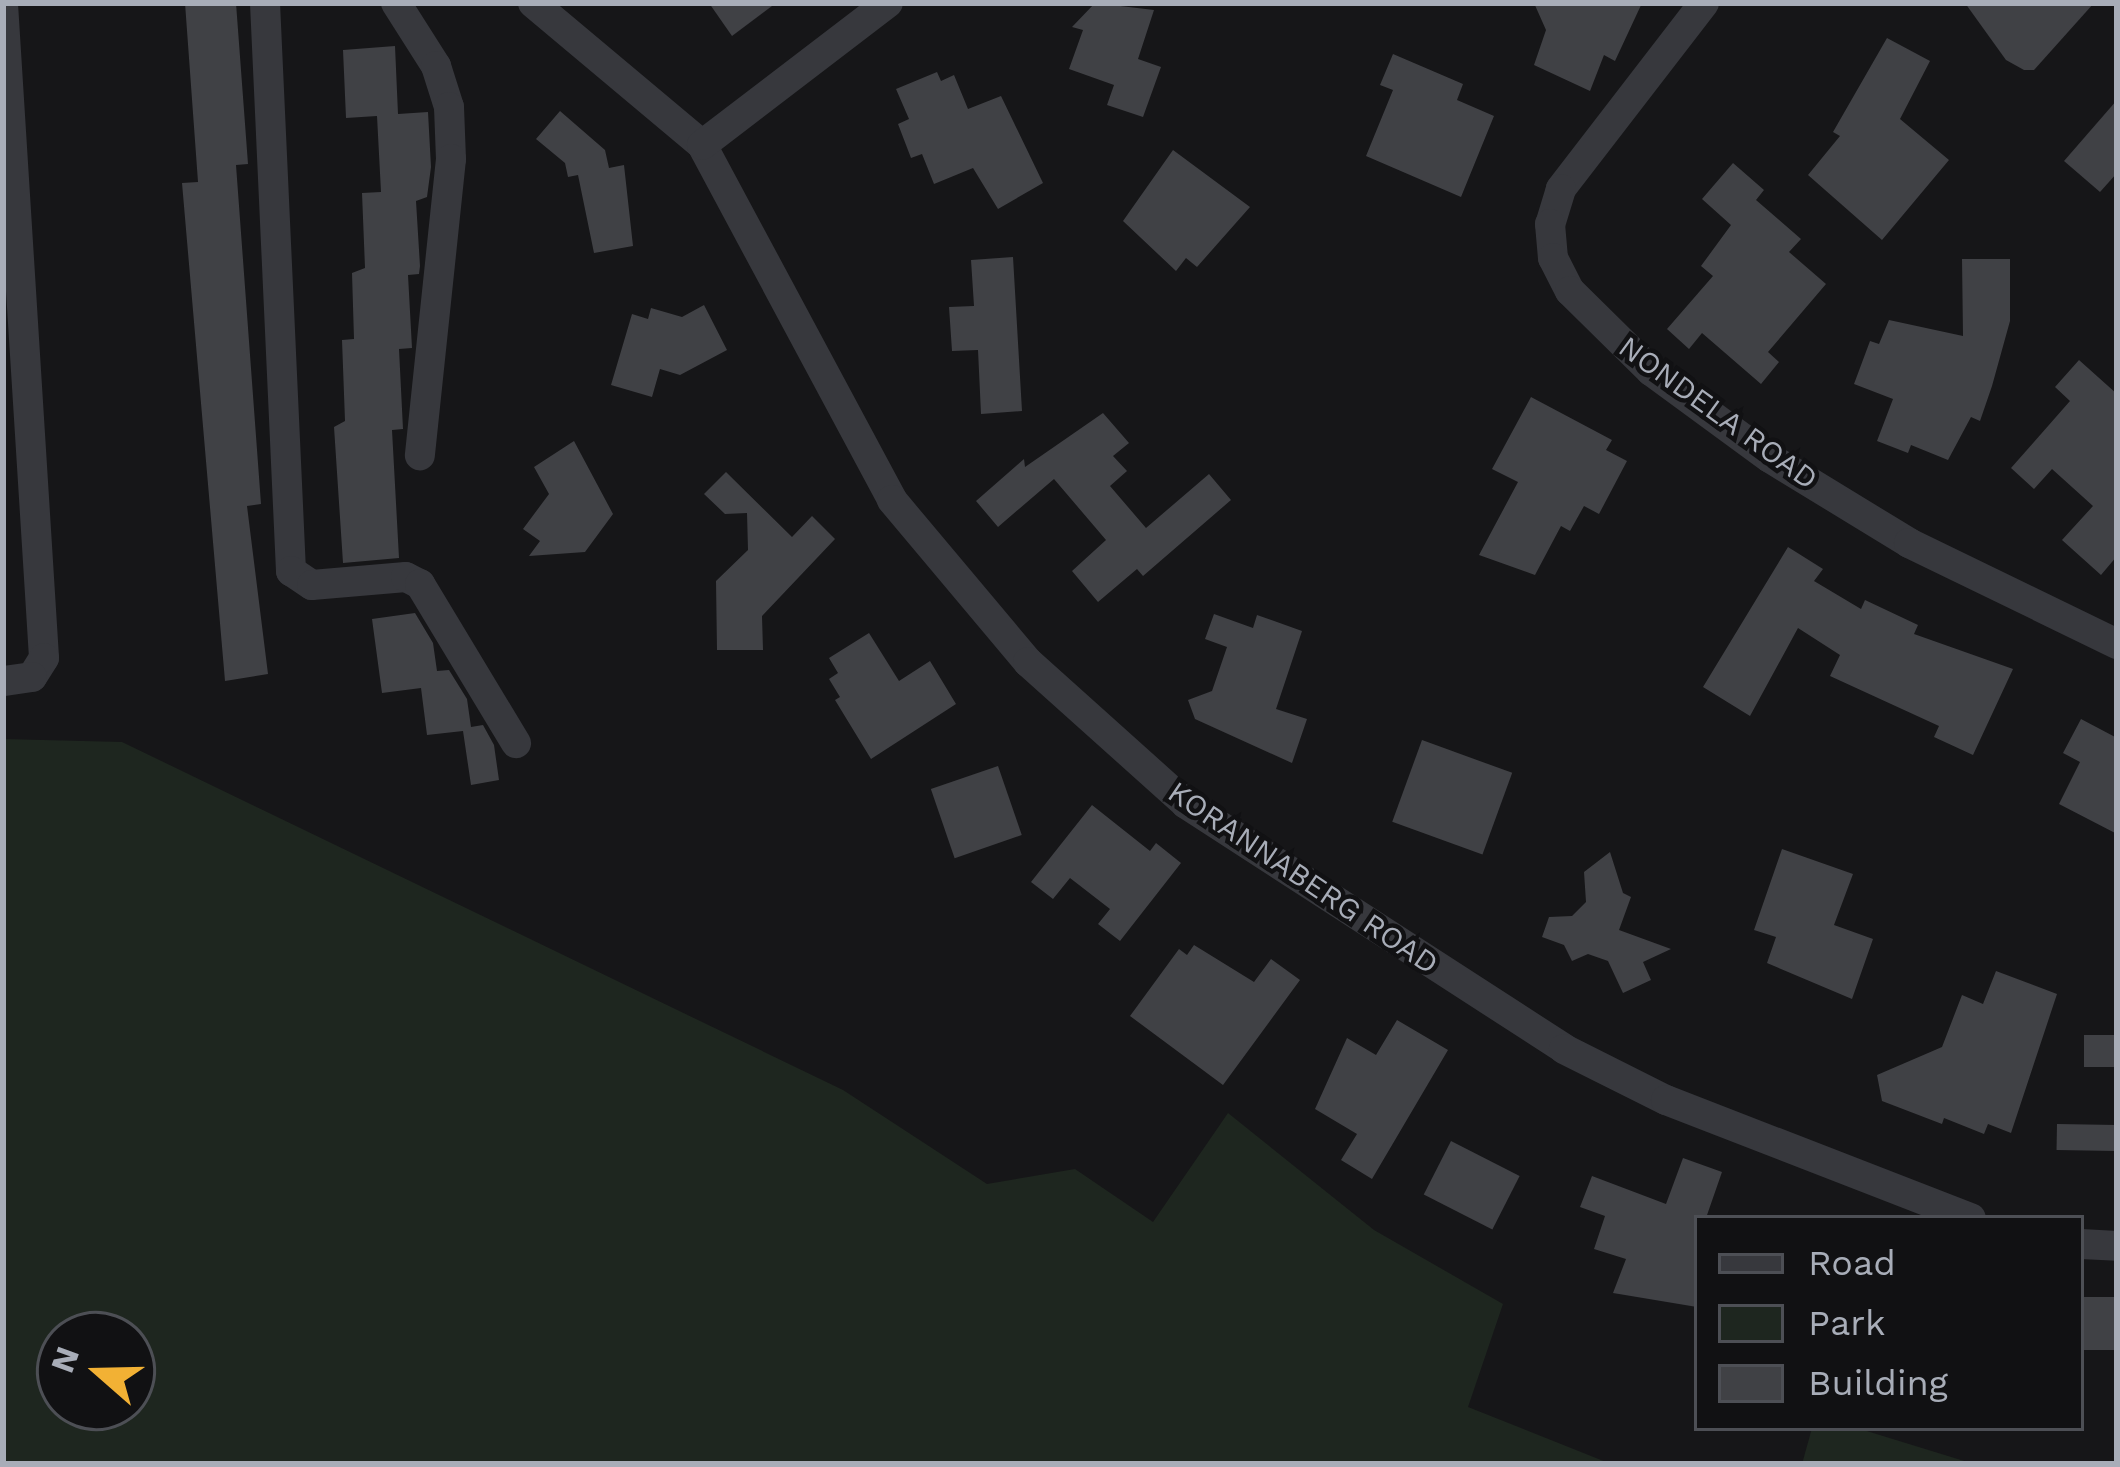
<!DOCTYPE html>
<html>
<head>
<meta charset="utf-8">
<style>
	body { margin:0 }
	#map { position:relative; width:2120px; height:1467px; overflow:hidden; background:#161618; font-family:"Work Sans",sans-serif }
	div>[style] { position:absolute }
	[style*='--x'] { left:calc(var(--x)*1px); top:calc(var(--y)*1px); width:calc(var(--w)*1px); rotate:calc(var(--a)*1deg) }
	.green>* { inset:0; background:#1e261f }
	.building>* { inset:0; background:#404145; transform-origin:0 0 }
	.street>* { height:30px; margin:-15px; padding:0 15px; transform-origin:15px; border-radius:15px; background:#37383d }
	span { translate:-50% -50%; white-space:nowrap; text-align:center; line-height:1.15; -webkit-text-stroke:9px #111113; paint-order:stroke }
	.street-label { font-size:30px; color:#a8adb8 }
	.frame { position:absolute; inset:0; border:6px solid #a8adb8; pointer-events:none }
	.legend { position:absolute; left:1694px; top:1215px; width:390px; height:216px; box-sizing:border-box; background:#111113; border:3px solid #4d4f55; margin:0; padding:15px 21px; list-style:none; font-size:36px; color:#a8adb8 }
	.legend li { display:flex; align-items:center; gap:24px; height:60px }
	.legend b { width:60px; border:3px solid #4d4f55 }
	.north { position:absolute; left:36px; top:1311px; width:120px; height:120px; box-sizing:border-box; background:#111113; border:3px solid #4d4f55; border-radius:50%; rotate:290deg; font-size:33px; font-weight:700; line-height:48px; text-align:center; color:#a8adb8 }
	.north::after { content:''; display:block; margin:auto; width:42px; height:54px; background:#f2b134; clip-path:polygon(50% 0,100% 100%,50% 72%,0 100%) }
</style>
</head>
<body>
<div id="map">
	<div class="green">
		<i style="clip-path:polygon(evenodd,3px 739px,122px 742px,843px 1090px,987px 1184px,1075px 1169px,1153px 1222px,1228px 1113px,1374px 1230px,1503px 1304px,1468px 1407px,1611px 1464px,3px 1464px,3px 739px,60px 1335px,132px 1335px,132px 1407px,60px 1407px,60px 1335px)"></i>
		<i style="clip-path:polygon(1812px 1428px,1857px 1428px,1974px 1464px,1802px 1464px)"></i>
	</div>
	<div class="building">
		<i style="clip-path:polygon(185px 3px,236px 3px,248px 164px,236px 165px,261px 504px,247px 506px,268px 674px,225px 681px,182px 183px,198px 182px)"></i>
		<i style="clip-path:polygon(709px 3px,776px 3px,732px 36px)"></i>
		<i style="clip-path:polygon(1095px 3px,1154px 10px,1138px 59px,1161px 67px,1143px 117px,1107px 105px,1114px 85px,1069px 69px,1083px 30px,1072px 27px)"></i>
		<i style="clip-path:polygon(1534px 3px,1642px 3px,1615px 61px,1604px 55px,1590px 91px,1534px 65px,1546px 30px)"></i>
		<i style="clip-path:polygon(1965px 3px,2094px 3px,2034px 70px,2024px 70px,2006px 60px)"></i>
		<i style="clip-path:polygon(1887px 38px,1930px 61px,1900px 119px,1949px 160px,1882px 240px,1808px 175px,1840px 136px,1833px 132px)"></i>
		<i style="clip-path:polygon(395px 46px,398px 114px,428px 112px,431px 167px,427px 197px,416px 201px,420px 266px,419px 274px,408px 275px,412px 348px,399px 349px,403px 429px,392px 430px,399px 558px,343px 563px,334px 427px,345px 421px,342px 340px,354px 339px,352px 273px,365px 268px,362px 193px,381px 192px,377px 116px,346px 118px,343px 50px)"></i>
		<i style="clip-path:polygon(1393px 54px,1463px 84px,1457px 100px,1494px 116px,1461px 197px,1366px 156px,1393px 90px,1380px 85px)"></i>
		<i style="clip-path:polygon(937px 72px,941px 81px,954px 75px,968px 109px,1001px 96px,1043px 183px,998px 209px,973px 168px,934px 184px,922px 154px,911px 158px,898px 124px,909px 119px,896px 89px)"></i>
		<i style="clip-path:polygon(2117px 100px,2117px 173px,2100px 192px,2064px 161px)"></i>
		<i style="clip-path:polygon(560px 111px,605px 150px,609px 168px,624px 165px,633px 246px,594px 253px,578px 175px,568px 177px,565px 163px,536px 139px)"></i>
		<i style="clip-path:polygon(1173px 150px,1250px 207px,1197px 267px,1186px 258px,1176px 271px,1123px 221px)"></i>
		<i style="clip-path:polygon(1733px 163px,1764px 190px,1756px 200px,1801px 239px,1789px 252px,1826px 284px,1768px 352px,1779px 362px,1761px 384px,1702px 333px,1689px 349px,1667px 329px,1713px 276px,1701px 266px,1731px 225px,1702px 199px)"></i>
		<i style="clip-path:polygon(1013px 257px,1022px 411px,981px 414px,978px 350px,952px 351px,949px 307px,974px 306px,971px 260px)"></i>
		<i style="clip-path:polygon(1962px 259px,2010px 259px,2010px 321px,1992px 386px,1980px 421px,1971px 417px,1948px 460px,1911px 445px,1908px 453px,1877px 441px,1893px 399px,1854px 384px,1870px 341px,1879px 344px,1889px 320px,1963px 336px)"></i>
		<i style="clip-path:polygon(704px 305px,727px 350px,680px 375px,660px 369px,652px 397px,611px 385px,632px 314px,648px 319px,651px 308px,682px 317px)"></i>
		<i style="clip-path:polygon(2079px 360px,2117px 394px,2117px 556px,2101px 575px,2062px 540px,2093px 506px,2052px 469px,2034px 489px,2011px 468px,2070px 401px,2055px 387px)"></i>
		<i style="clip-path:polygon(1531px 397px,1612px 440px,1606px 450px,1627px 461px,1599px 514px,1584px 506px,1570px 531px,1561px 526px,1535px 575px,1479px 555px,1518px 482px,1492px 469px)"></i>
		<i style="clip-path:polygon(1103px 413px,1129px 443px,1113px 456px,1127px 471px,1110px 486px,1146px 528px,1209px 474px,1231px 500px,1143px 576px,1137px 569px,1098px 602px,1072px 571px,1106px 540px,1054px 479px,998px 527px,976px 501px,1024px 459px,1025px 467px)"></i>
		<i style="clip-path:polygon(574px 441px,613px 514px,585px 552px,529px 556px,540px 541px,523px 529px,549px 494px,534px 467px)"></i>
		<i style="clip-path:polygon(726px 472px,792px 537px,812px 516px,835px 539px,762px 616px,763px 650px,717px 650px,716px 581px,748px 550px,747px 513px,725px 514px,704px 494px)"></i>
		<i style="clip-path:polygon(1788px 547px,1823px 569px,1814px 581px,1861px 609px,1865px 600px,1918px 625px,1914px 634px,2013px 669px,1973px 755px,1934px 737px,1939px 726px,1830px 676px,1840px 655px,1798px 628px,1750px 716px,1703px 687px)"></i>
		<i style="clip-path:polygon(415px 613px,433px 643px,437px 671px,449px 670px,467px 699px,471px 727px,483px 725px,494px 745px,499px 780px,471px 785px,463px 731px,427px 735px,421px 688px,382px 693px,372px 619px)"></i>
		<i style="clip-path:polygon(1214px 614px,1253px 628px,1257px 615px,1302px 631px,1276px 709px,1307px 719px,1292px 763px,1195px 719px,1188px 700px,1212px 691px,1227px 647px,1205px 639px)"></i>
		<i style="clip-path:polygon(869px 633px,899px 681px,930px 661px,956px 704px,871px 759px,835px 700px,840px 697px,829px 679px,838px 673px,829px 658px)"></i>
		<i style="clip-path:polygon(2081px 719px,2117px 738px,2117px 834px,2059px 804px,2080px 762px,2063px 753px)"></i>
		<i style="left:1422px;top:740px;width:96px;height:87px;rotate:20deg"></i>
		<i style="left:998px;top:766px;width:73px;height:71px;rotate:71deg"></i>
		<i style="clip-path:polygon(1092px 805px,1150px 851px,1156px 843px,1181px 863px,1120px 941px,1098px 924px,1110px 909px,1070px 878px,1053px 899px,1031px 882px)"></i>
		<i style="clip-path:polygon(1782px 849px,1853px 874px,1834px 925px,1873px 939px,1852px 999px,1767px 963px,1776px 937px,1754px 930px)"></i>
		<i style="clip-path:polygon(1610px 852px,1623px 893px,1631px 897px,1619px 930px,1671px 949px,1643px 962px,1651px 980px,1623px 993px,1608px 961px,1588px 954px,1572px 961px,1564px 945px,1542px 937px,1549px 917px,1572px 916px,1586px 902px,1584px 872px)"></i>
		<i style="clip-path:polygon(1194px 945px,1254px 982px,1271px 959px,1300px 980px,1223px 1085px,1130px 1016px,1179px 949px,1187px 955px)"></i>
		<i style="clip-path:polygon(1996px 971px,2057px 994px,2011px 1133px,1988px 1124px,1984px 1134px,1944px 1118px,1942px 1124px,1882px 1101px,1877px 1075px,1942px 1047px,1962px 995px,1983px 1004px)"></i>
		<i style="clip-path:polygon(1397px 1020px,1448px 1050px,1372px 1179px,1341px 1160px,1357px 1134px,1315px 1109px,1347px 1038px,1376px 1055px)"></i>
		<i style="left:2084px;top:1035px;width:33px;height:32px"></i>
		<i style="left:2057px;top:1124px;width:60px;height:26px;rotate:1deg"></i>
		<i style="left:1451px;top:1141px;width:77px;height:60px;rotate:27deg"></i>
		<i style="clip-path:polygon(1683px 1158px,1722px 1172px,1706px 1218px,1697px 1218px,1697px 1307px,1613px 1293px,1626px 1259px,1594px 1249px,1605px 1216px,1580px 1207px,1592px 1176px,1666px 1204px)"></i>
		<i style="left:2117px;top:1297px;width:53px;height:36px;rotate:90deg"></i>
	</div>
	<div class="street">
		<i style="--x:265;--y:3;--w:569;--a:87.38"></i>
		<i style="--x:291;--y:571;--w:25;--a:34"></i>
		<i style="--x:312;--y:585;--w:94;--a:-4.9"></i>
		<i style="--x:406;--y:577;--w:16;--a:27"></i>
		<i style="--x:420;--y:584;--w:186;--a:58.9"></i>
		<i style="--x:396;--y:3;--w:75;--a:57.6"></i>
		<i style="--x:436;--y:66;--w:43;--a:72.4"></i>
		<i style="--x:449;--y:107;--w:52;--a:87.8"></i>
		<i style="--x:451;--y:159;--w:298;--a:96"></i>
		<i style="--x:533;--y:3;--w:221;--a:40"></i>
		<i style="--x:702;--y:145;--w:403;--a:61.8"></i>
		<i style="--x:892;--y:500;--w:212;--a:50"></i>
		<i style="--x:1028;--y:662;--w:212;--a:41.9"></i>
		<i style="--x:1186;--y:804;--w:450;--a:32.9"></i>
		<i style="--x:1564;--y:1049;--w:114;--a:26.6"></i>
		<i style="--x:1666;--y:1100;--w:327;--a:21.2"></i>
		<i style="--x:1704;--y:3;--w:235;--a:127.6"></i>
		<i style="--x:1561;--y:189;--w:37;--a:107"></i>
		<i style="--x:1550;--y:224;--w:34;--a:85"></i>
		<i style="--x:1553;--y:258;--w:37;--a:63"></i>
		<i style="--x:1570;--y:291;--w:114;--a:44.6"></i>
		<i style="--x:1651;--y:371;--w:147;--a:36.2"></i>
		<i style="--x:1770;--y:458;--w:163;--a:31.4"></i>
		<i style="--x:1909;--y:543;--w:231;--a:25.9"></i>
		<i style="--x:3;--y:4;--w:655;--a:86.41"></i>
		<i style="--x:44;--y:658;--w:22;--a:122"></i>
		<i style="--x:32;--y:677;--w:29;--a:172"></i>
		<i style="--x:702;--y:145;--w:234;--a:-37.4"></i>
		<i style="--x:2081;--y:1244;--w:36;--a:3"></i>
	</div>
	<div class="street-label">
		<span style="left:1718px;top:413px;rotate:36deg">NONDELA ROAD</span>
		<span style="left:1303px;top:878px;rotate:34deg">KORANNABERG ROAD</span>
	</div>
	<div class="frame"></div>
	<ul class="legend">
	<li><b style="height:15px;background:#37383d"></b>Road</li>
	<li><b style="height:33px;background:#1e261f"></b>Park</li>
	<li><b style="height:33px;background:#404145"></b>Building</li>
	</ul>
	<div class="north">N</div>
</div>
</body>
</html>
